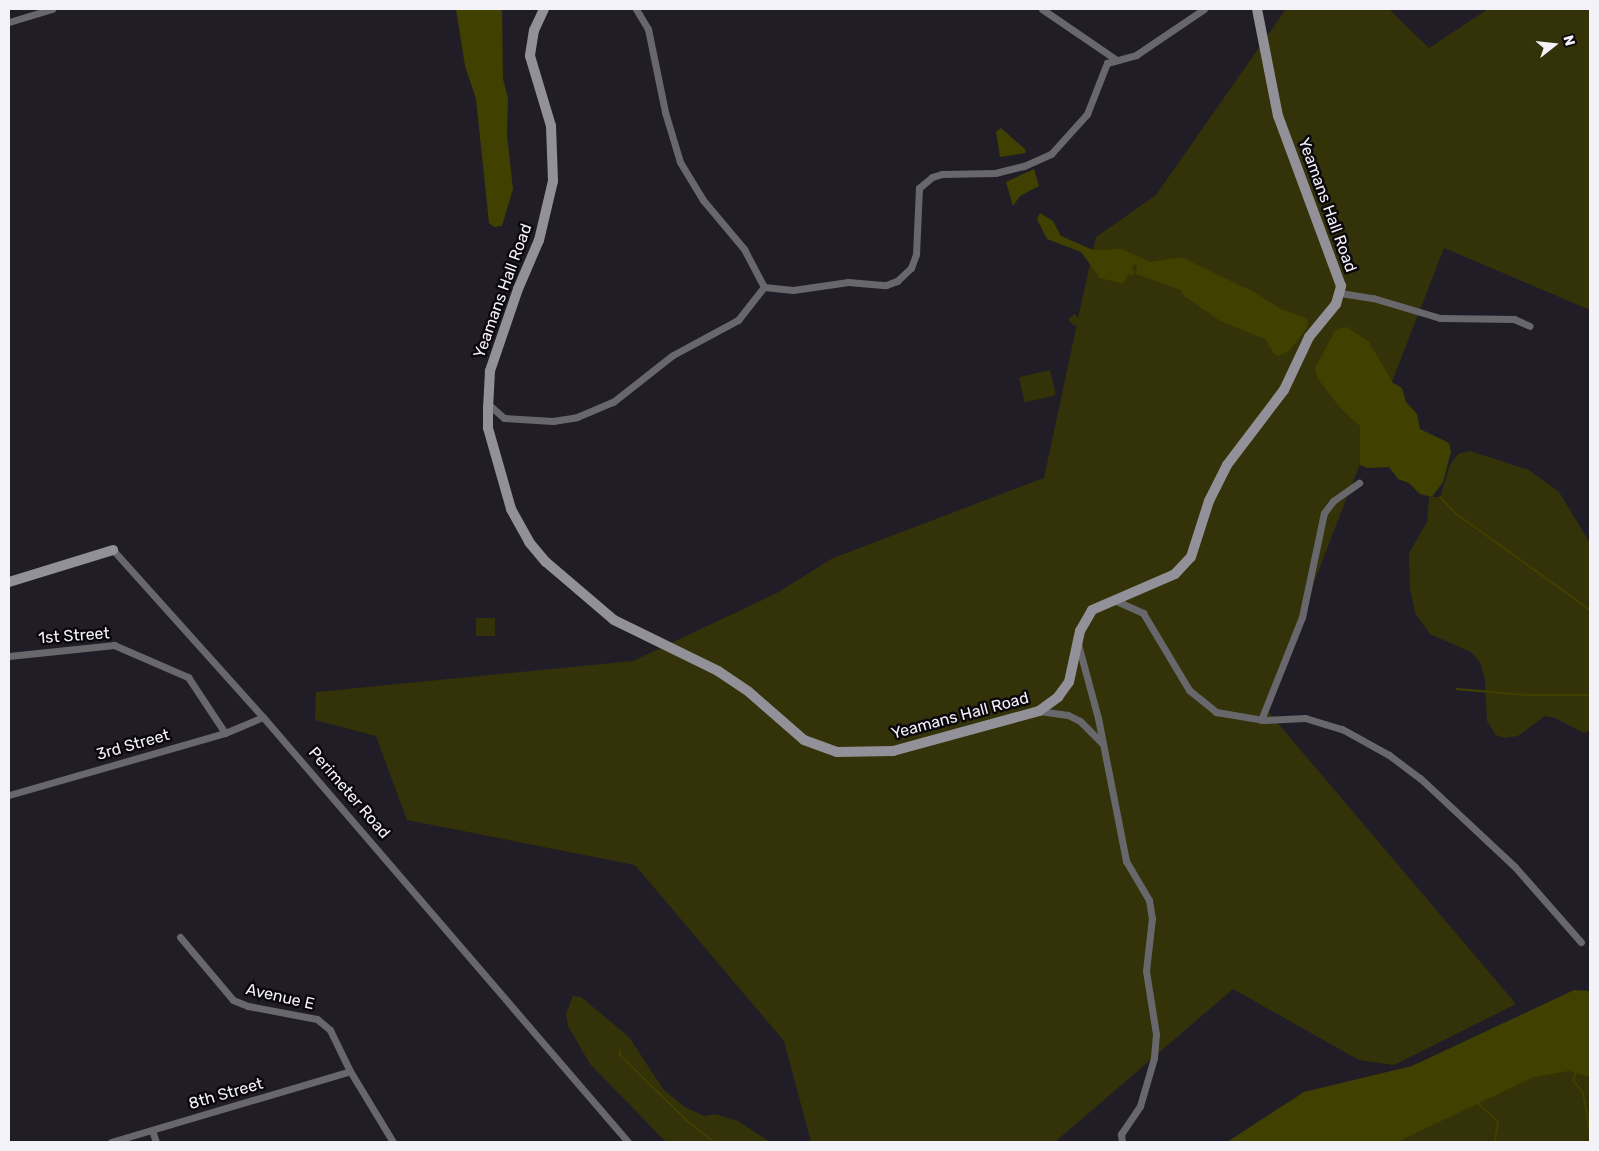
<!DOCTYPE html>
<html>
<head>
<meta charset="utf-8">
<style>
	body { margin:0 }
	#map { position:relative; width:1599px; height:1151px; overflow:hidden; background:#211d27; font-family:Rubik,sans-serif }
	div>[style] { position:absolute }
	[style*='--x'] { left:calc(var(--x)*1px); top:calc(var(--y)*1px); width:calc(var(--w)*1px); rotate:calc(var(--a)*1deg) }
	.green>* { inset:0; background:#333208; transform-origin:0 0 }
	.water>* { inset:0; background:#404000 }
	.stream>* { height:2px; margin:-1px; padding:0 1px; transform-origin:1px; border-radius:1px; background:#404000 }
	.street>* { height:7px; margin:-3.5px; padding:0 3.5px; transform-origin:3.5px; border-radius:3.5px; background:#68676c }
	.secondary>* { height:10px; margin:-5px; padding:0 5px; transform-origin:5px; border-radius:5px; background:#929098 }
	span { translate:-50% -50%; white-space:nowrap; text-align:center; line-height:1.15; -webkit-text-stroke:5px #0a080c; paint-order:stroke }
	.street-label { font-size:16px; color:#f4f2f9 }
	.frame { position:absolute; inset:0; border:10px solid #f4f2f9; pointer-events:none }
	.north { position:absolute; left:1529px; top:20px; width:50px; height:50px; -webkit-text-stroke:4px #0a080c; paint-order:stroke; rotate:74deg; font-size:14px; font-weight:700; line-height:20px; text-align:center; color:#f4f2f9 }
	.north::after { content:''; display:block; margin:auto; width:18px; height:22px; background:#f4f2f9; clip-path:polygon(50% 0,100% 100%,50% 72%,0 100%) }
</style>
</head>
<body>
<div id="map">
	<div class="green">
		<i style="clip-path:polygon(1286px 9px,1389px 9px,1429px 48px,1488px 9px,1590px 9px,1590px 310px,1444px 248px,1265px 708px,1516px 1004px,1394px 1065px,1359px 1060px,1233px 989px,1055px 1142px,811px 1142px,784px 1041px,635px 865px,407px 820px,376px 736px,315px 720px,316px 692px,633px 661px,777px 593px,833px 558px,1044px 478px,1077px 324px,1074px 326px,1068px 319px,1075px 314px,1078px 318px,1096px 237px,1156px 195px)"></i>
		<i style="left:1050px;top:370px;width:26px;height:32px;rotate:77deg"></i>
		<i style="clip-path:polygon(1470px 451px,1529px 470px,1559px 492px,1590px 543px,1590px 730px,1584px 733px,1555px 718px,1545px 716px,1518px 736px,1504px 738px,1496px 735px,1487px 721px,1485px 679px,1480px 662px,1471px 652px,1430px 634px,1415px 613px,1410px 588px,1409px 553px,1427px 522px,1429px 497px,1440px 497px,1450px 465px,1458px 454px)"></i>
		<i style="left:495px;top:618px;width:18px;height:19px;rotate:90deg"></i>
		<i style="clip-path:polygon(573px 996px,581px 997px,629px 1037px,663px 1089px,685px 1107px,704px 1116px,715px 1114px,738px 1121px,770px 1142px,666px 1142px,590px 1064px,568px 1026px,566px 1014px)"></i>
		<i style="clip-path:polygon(1590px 1047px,1590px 1142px,1349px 1142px)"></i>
	</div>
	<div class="water">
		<i style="clip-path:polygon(456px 9px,502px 9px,503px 79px,508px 98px,507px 135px,513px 189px,502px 226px,494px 227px,489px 223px,476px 99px,465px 66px)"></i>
		<i style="clip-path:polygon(1001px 128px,1025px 149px,1026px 153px,1000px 157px,996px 132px)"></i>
		<i style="clip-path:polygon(1034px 169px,1039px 186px,1020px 196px,1013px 206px,1006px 182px)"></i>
		<i style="clip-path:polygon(1040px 213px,1053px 221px,1061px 236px,1093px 250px,1122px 249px,1150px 262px,1181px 257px,1254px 292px,1283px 310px,1302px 316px,1308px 320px,1307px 328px,1289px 351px,1279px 356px,1274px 354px,1265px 339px,1220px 321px,1184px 296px,1181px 290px,1136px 274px,1137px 264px,1132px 266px,1135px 274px,1128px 275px,1123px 284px,1100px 278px,1081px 252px,1047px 239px,1037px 219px)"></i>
		<i style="clip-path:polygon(1347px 327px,1369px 342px,1393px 383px,1402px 388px,1406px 402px,1417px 414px,1420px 429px,1449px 443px,1451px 452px,1443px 482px,1432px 497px,1420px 494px,1409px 483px,1398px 479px,1389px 467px,1367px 468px,1360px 465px,1360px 426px,1341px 409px,1318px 379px,1315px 368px,1336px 329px)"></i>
		<i style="clip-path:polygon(1574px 990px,1590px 991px,1590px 1077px,1569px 1071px,1534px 1077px,1397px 1142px,1227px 1142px,1304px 1092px,1412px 1066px)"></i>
	</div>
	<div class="stream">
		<i style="--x:1440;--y:497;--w:22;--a:47"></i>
		<i style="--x:1455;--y:513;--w:166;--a:35.7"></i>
		<i style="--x:1457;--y:689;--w:70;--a:4.9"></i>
		<i style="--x:1527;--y:695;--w:63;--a:0"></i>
		<i style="--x:620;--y:1050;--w:5;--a:90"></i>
		<i style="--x:620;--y:1055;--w:93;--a:44.6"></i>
		<i style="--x:686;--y:1120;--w:36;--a:38"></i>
		<i style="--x:1576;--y:1073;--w:8;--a:113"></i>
		<i style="--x:1573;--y:1080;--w:16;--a:52"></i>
		<i style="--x:1583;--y:1093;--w:40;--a:80"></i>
		<i style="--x:1479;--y:1104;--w:26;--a:43"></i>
		<i style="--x:1498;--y:1122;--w:20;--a:99"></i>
	</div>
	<div class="street">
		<i style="--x:636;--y:9;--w:23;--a:59"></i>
		<i style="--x:648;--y:29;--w:85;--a:78.4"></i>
		<i style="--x:665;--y:112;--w:52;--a:73.3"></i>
		<i style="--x:680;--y:162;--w:44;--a:58.8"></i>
		<i style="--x:703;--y:200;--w:64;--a:50.1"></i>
		<i style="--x:744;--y:249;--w:43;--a:62.2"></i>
		<i style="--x:1042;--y:9;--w:88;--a:34.4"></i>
		<i style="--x:9;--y:22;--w:45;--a:-16.8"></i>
		<i style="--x:1340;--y:293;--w:33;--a:9"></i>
		<i style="--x:1373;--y:298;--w:70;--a:16.6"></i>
		<i style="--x:1440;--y:318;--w:74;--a:0.8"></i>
		<i style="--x:1514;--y:319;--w:17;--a:24"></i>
		<i style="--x:488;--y:404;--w:21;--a:41"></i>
		<i style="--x:504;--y:418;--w:49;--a:3.5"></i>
		<i style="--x:553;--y:421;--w:24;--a:-9"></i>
		<i style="--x:577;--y:417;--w:39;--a:-23"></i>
		<i style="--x:613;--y:402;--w:76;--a:-38.1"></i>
		<i style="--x:673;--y:355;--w:74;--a:-28.3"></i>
		<i style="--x:738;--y:320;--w:42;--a:-51.8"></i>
		<i style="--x:764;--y:287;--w:29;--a:6"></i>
		<i style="--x:793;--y:290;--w:56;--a:-8.3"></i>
		<i style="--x:848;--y:282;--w:38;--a:5"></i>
		<i style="--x:886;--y:285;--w:12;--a:-20"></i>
		<i style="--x:897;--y:281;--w:19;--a:-43"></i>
		<i style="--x:911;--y:268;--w:15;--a:-70"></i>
		<i style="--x:916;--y:254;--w:66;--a:-87.4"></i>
		<i style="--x:919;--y:188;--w:17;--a:-40"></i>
		<i style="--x:932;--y:177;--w:10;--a:-17"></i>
		<i style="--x:942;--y:174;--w:53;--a:-1.1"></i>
		<i style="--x:995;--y:173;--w:30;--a:-14"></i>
		<i style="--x:1024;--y:166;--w:30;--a:-24"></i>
		<i style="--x:1051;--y:154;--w:54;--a:-48"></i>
		<i style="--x:1087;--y:114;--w:55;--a:-68.6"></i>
		<i style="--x:1107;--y:63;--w:30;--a:-15"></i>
		<i style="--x:1136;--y:55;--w:82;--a:-34.1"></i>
		<i style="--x:113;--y:550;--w:224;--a:48.1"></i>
		<i style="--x:263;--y:717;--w:560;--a:49.34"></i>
		<i style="--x:1114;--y:600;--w:32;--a:24"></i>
		<i style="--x:1143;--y:613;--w:90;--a:59.1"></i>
		<i style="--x:1189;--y:690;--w:35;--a:39"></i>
		<i style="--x:1216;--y:712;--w:49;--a:9.5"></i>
		<i style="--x:1264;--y:720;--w:41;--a:-2.8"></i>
		<i style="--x:1305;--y:718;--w:39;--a:17"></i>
		<i style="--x:1342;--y:729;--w:54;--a:29"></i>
		<i style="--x:1389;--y:755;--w:39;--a:37"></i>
		<i style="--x:1420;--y:778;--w:130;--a:43.1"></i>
		<i style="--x:1515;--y:867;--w:100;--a:48.7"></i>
		<i style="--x:1078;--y:644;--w:77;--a:74.9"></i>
		<i style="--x:1098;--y:718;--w:146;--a:78.9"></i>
		<i style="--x:1126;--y:861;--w:45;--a:59.5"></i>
		<i style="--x:1149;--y:900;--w:18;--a:81"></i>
		<i style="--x:1152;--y:918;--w:53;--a:96.5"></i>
		<i style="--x:1146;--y:971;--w:64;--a:81"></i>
		<i style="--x:1156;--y:1034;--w:24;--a:95"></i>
		<i style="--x:1154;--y:1058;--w:50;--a:106.3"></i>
		<i style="--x:1140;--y:1106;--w:34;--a:124"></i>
		<i style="--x:1121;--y:1134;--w:8;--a:83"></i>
		<i style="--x:9;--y:656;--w:106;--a:-6"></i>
		<i style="--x:114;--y:645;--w:81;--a:23.4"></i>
		<i style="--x:188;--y:677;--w:67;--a:56.5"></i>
		<i style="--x:1039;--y:711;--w:29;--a:8"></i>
		<i style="--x:1068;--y:715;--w:13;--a:27"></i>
		<i style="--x:1080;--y:721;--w:31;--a:45"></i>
		<i style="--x:1261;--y:720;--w:111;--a:-68.3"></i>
		<i style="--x:1302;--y:617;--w:106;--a:-78.1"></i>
		<i style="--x:1324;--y:513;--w:15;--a:-53"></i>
		<i style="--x:1333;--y:501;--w:32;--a:-35"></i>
		<i style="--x:9;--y:795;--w:225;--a:-16"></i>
		<i style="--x:225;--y:733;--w:41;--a:-22.8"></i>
		<i style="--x:180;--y:937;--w:82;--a:49.9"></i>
		<i style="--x:233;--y:1000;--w:16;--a:22"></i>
		<i style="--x:248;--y:1006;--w:70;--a:10.7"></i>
		<i style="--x:317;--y:1019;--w:17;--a:40"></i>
		<i style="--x:330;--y:1030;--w:46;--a:64"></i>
		<i style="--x:350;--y:1071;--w:83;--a:58.8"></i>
		<i style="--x:152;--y:1130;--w:13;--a:72"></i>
		<i style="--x:111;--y:1142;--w:249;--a:-16.5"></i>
	</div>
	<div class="secondary">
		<i style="--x:544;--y:9;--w:23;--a:115"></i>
		<i style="--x:534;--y:30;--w:26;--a:99"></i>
		<i style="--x:530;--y:56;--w:73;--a:73.3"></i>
		<i style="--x:551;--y:126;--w:55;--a:87.9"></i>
		<i style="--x:553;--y:181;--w:61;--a:103.3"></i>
		<i style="--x:539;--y:240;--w:53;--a:113.2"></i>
		<i style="--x:518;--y:289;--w:87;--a:108.9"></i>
		<i style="--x:490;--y:371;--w:35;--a:93"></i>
		<i style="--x:488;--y:406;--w:22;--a:90"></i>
		<i style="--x:488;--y:428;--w:84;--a:74.1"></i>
		<i style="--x:511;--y:509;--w:38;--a:61"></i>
		<i style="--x:529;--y:542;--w:26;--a:50"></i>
		<i style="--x:546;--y:562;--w:89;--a:40.5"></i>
		<i style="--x:614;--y:620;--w:116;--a:26.1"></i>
		<i style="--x:718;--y:671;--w:37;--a:34"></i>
		<i style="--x:749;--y:692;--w:73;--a:41.1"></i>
		<i style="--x:804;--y:740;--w:35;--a:20"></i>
		<i style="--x:837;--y:752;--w:56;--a:-1"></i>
		<i style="--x:893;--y:751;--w:151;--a:-15.3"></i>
		<i style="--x:1039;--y:711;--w:24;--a:-36"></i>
		<i style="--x:1058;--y:697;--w:19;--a:-54"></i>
		<i style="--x:1069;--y:682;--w:52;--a:-77.8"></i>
		<i style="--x:1080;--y:631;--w:24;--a:-60"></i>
		<i style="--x:1092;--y:610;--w:90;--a:-23.4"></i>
		<i style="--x:1175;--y:574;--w:23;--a:-47"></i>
		<i style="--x:1191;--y:557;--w:59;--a:-72.2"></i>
		<i style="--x:1209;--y:501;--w:40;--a:-63.4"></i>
		<i style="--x:1227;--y:465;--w:94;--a:-52.8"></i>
		<i style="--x:1284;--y:390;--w:59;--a:-64.7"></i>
		<i style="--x:1309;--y:337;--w:43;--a:-50.7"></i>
		<i style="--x:1336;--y:304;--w:19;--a:-74"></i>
		<i style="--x:1341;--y:286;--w:181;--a:-110.3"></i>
		<i style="--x:1278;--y:116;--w:109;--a:-101.1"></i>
		<i style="--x:9;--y:582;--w:109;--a:-17.1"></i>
	</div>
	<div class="street-label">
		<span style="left:1327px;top:205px;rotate:70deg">Yeamans Hall Road</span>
		<span style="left:503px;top:291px;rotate:-70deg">Yeamans Hall Road</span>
		<span style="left:74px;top:636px;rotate:-4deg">1st Street</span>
		<span style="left:960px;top:716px;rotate:-15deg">Yeamans Hall Road</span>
		<span style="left:133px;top:745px;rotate:-16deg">3rd Street</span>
		<span style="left:349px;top:793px;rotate:49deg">Perimeter Road</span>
		<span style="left:280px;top:997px;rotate:13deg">Avenue E</span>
		<span style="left:226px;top:1094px;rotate:-16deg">8th Street</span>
	</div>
	<div class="frame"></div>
	<div class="north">N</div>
</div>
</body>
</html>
